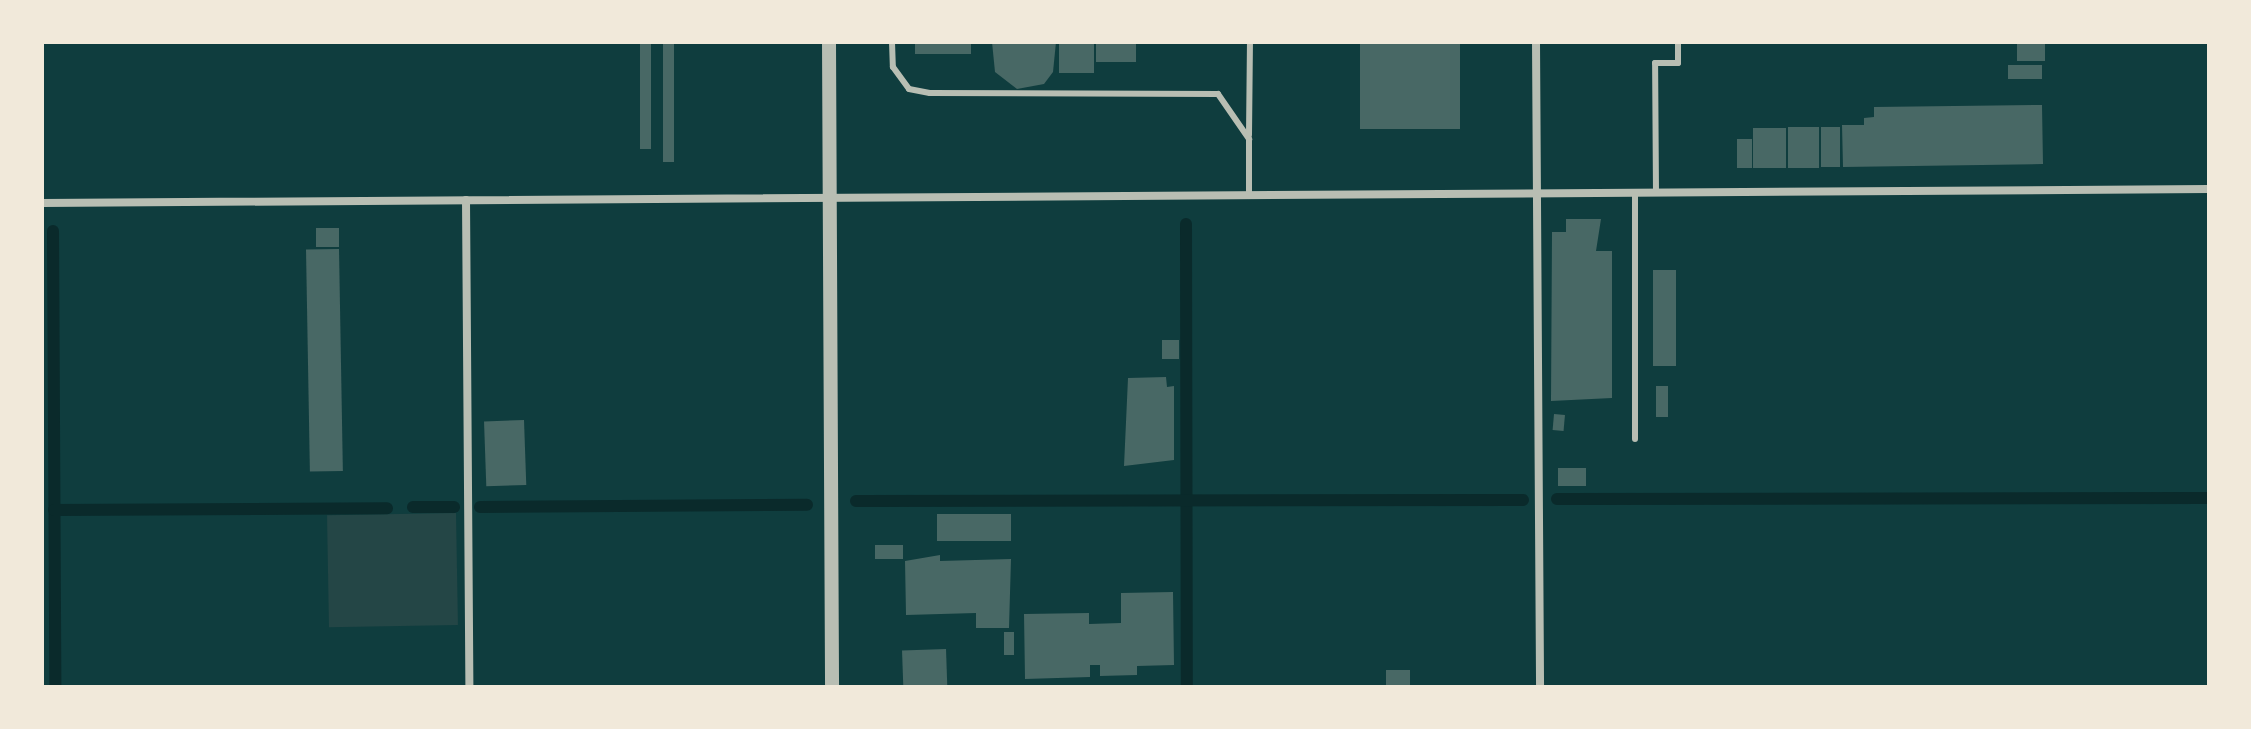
<!DOCTYPE html>
<html>
<head>
<meta charset="utf-8">
<style>
	body { margin:0 }
	#map { position:relative; width:2251px; height:729px; overflow:hidden; background:#0f3d3e; font-family:Quicksand,sans-serif }
	div>[style] { position:absolute }
	[style*='--x'] { left:calc(var(--x)*1px); top:calc(var(--y)*1px); width:calc(var(--w)*1px); rotate:calc(var(--a)*1deg) }
	.green>* { inset:0; background:#244646; transform-origin:0 0 }
	.stream>* { height:12px; margin:-6px; padding:0 6px; transform-origin:6px; border-radius:6px; background:#0a2a2b }
	.building>* { inset:0; background:#486865; transform-origin:0 0 }
	.service>* { height:6px; margin:-3px; padding:0 3px; transform-origin:3px; border-radius:3px; background:#b8beb3 }
	.minor>* { height:8px; margin:-4px; padding:0 4px; transform-origin:4px; border-radius:4px; background:#b8beb3 }
	.tertiary>* { height:14px; margin:-7px; padding:0 7px; transform-origin:7px; border-radius:7px; background:#b8beb3 }
	span { translate:-50% -50%; white-space:nowrap; text-align:center; line-height:1.15; -webkit-text-stroke:6px #f1e9da; paint-order:stroke }
	.frame { position:absolute; inset:0; border:44px solid #f1e9da; pointer-events:none }
</style>
</head>
<body>
<div id="map">
	<div class="green">
		<i style="left:456px;top:513px;width:112px;height:129px;rotate:89deg"></i>
	</div>
	<div class="stream">
		<i style="--x:1186;--y:224;--w:463;--a:89.9"></i>
		<i style="--x:53;--y:231;--w:456;--a:89.7"></i>
		<i style="--x:1557;--y:499;--w:652;--a:-0.09"></i>
		<i style="--x:856;--y:501;--w:667;--a:-0.09"></i>
		<i style="--x:413;--y:507;--w:41;--a:0"></i>
		<i style="--x:480;--y:507;--w:327;--a:-0.4"></i>
		<i style="--x:54;--y:510;--w:333;--a:-0.3"></i>
	</div>
	<div class="building">
		<i style="left:640px;top:42px;width:11px;height:107px"></i>
		<i style="left:663px;top:42px;width:11px;height:120px"></i>
		<i style="left:915px;top:42px;width:56px;height:12px"></i>
		<i style="clip-path:polygon(992px 42px,1056px 42px,1053px 72px,1044px 84px,1017px 89px,995px 72px)"></i>
		<i style="left:1059px;top:42px;width:35px;height:31px"></i>
		<i style="left:1096px;top:42px;width:40px;height:20px"></i>
		<i style="left:1360px;top:42px;width:100px;height:87px"></i>
		<i style="left:2017px;top:42px;width:28px;height:19px"></i>
		<i style="left:2008px;top:65px;width:34px;height:14px"></i>
		<i style="clip-path:polygon(2042px 105px,2043px 164px,1843px 167px,1842px 125px,1864px 125px,1864px 118px,1874px 117px,1874px 107px)"></i>
		<i style="left:1788px;top:127px;width:31px;height:41px"></i>
		<i style="left:1821px;top:127px;width:19px;height:40px"></i>
		<i style="left:1753px;top:128px;width:33px;height:40px"></i>
		<i style="left:1737px;top:139px;width:15px;height:29px"></i>
		<i style="clip-path:polygon(1566px 219px,1601px 219px,1596px 251px,1612px 251px,1612px 398px,1551px 401px,1552px 232px,1566px 232px)"></i>
		<i style="left:316px;top:228px;width:23px;height:19px"></i>
		<i style="left:339px;top:249px;width:222px;height:33px;rotate:89deg"></i>
		<i style="left:1653px;top:270px;width:23px;height:96px"></i>
		<i style="left:1162px;top:340px;width:17px;height:19px"></i>
		<i style="clip-path:polygon(1166px 377px,1167px 387px,1174px 386px,1174px 460px,1124px 466px,1128px 378px)"></i>
		<i style="left:1656px;top:386px;width:12px;height:31px"></i>
		<i style="left:1554px;top:414px;width:11px;height:16px;rotate:5deg"></i>
		<i style="left:524px;top:420px;width:65px;height:40px;rotate:88deg"></i>
		<i style="left:1558px;top:468px;width:28px;height:18px"></i>
		<i style="left:1011px;top:514px;width:27px;height:74px;rotate:90deg"></i>
		<i style="left:903px;top:545px;width:14px;height:28px;rotate:90deg"></i>
		<i style="clip-path:polygon(940px 555px,940px 561px,1011px 559px,1009px 628px,976px 628px,976px 613px,906px 615px,905px 561px)"></i>
		<i style="clip-path:polygon(1173px 592px,1174px 665px,1137px 666px,1137px 675px,1100px 676px,1100px 665px,1090px 665px,1090px 677px,1025px 679px,1024px 614px,1089px 613px,1089px 624px,1121px 623px,1121px 593px)"></i>
		<i style="left:1004px;top:632px;width:10px;height:23px"></i>
		<i style="left:946px;top:649px;width:38px;height:44px;rotate:88deg"></i>
		<i style="left:1410px;top:670px;width:17px;height:24px;rotate:90deg"></i>
	</div>
	<div class="service">
		<i style="--x:892;--y:42;--w:25;--a:88"></i>
		<i style="--x:893;--y:67;--w:27;--a:54"></i>
		<i style="--x:909;--y:89;--w:21;--a:11"></i>
		<i style="--x:930;--y:93;--w:288;--a:0.2"></i>
		<i style="--x:1218;--y:94;--w:55;--a:55.4"></i>
		<i style="--x:1249;--y:139;--w:56;--a:90"></i>
		<i style="--x:1249;--y:135;--w:93;--a:-89.4"></i>
		<i style="--x:1635;--y:193;--w:246;--a:90"></i>
		<i style="--x:1656;--y:193;--w:130;--a:-90.4"></i>
		<i style="--x:1655;--y:63;--w:23;--a:0"></i>
		<i style="--x:1678;--y:63;--w:21;--a:-90"></i>
	</div>
	<div class="minor">
		<i style="--x:1536;--y:42;--w:645;--a:89.64"></i>
		<i style="--x:466;--y:200;--w:487;--a:89.6"></i>
		<i style="--x:42;--y:203;--w:2167;--a:-0.37"></i>
	</div>
	<div class="tertiary">
		<i style="--x:829;--y:42;--w:645;--a:89.73"></i>
	</div>
	<div class="frame"></div>
</div>
</body>
</html>
